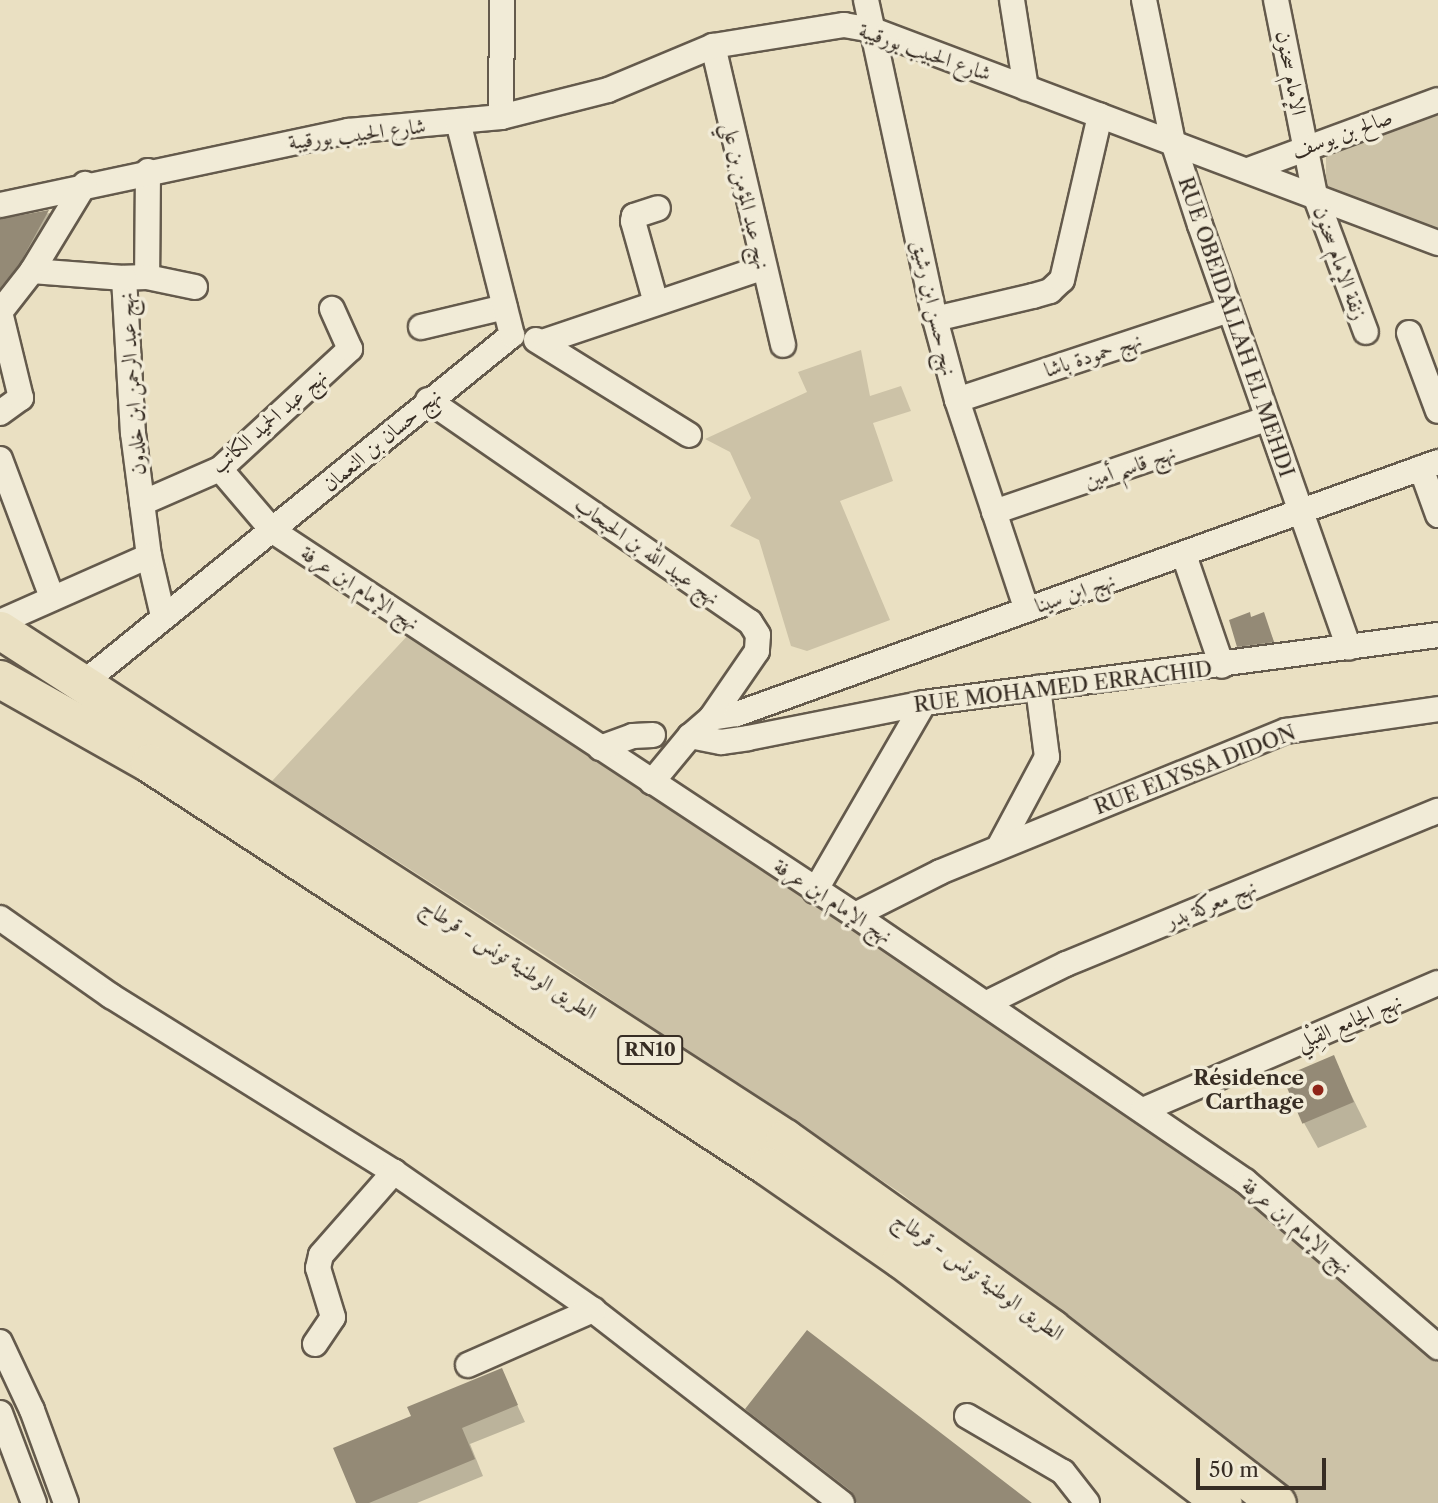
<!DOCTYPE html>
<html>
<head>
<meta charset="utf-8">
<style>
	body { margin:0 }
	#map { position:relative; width:1438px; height:1503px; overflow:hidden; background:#eae0c2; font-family:"Libre Caslon Text",Amiri,serif }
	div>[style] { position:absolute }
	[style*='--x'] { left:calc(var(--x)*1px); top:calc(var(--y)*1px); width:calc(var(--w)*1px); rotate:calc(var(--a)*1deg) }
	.green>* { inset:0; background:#ccc2a7 }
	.shadow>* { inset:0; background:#0003 }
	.building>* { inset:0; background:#948a76; transform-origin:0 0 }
	.roads { filter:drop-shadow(2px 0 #645a4c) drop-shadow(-2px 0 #645a4c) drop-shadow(0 2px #645a4c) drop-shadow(0 -2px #645a4c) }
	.minor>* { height:24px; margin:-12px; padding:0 12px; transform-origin:12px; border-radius:12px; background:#f1ebd7 }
	.highway>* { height:37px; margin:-18.5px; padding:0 18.5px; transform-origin:18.5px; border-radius:18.5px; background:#eae0c2 }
	.dots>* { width:19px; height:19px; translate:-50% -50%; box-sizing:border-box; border:4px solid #f1ebd7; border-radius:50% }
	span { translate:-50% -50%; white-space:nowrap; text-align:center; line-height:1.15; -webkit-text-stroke:7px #f1ebd7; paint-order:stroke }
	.shield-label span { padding:2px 5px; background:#f1ebd7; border:2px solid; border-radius:5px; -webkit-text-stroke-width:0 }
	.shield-label { font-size:19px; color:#372d24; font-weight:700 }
	.street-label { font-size:21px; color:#372d24 }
	.poi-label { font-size:21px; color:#372d24; font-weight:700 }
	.right { translate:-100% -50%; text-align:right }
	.scale { position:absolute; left:1196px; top:1458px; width:130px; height:32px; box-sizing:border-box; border:4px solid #372d24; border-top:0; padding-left:9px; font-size:21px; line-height:24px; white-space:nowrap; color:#372d24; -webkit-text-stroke:5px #f1ebd7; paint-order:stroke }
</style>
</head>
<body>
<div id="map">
	<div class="green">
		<i style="clip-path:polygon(1438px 115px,1438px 231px,1326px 186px,1326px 152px)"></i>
		<i style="clip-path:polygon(861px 350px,870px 396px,901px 386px,911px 411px,873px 423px,893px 481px,840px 501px,890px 620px,807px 651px,791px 646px,759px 540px,730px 526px,751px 498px,730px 452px,705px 439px,807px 392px,798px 372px)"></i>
		<i style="clip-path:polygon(410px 633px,1247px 1193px,1438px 1350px,1438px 1503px,1300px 1503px,902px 1194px,544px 955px,272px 781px)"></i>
	</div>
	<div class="shadow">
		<i style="clip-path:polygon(50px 213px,59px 229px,0 314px,0 221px)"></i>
		<i style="clip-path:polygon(1263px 615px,1277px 649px,1243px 654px,1239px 646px,1251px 618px)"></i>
		<i style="clip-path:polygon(1333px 1058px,1367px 1127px,1318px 1148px,1304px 1123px)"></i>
		<i style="clip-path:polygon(501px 1370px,525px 1422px,470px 1444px,483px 1476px,417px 1503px,358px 1503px,413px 1417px)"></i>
		<i style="clip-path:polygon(747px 1409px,1029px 1503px,857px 1503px,756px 1425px)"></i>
	</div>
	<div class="building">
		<i style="clip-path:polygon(49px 210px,20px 263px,0 288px,0 219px)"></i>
		<i style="clip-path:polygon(1250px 612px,1251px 617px,1264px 612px,1274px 642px,1237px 647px,1229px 620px)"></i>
		<i style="left:1334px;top:1055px;width:51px;height:56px;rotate:67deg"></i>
		<i style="clip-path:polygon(807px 1330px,1032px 1503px,857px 1503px,851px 1491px,745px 1409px)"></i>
		<i style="clip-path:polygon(502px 1368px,518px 1405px,462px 1428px,475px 1459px,369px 1503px,356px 1503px,333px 1448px,411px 1416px,407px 1407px)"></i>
	</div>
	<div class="roads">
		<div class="minor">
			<i style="--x:866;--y:0;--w:326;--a:77.8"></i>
			<i style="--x:935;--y:319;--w:84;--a:74.8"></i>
			<i style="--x:957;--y:400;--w:221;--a:71.6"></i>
			<i style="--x:1012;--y:0;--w:89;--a:81"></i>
			<i style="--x:1144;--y:0;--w:145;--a:78.5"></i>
			<i style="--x:1173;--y:142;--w:87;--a:72"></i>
			<i style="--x:1200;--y:225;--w:448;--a:70.6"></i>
			<i style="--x:1276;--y:0;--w:199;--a:78.7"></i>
			<i style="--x:1315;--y:195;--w:146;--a:69.6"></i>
			<i style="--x:713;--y:46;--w:307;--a:76.8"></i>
			<i style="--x:501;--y:117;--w:117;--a:-89.5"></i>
			<i style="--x:1248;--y:170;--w:202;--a:-20.2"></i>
			<i style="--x:148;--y:171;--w:106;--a:90.5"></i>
			<i style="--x:147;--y:277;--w:23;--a:178"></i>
			<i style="--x:124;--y:278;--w:155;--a:86.7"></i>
			<i style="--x:133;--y:433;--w:124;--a:82.6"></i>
			<i style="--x:149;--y:556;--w:62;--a:76.9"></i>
			<i style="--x:0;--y:205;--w:356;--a:-12"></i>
			<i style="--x:348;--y:131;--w:154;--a:-5.2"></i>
			<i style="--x:501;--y:117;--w:110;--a:-14.2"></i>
			<i style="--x:608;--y:90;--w:114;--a:-22.7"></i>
			<i style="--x:713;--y:46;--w:133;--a:-9.1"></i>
			<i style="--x:844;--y:25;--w:29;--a:10"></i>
			<i style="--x:873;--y:30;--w:604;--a:20.66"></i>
			<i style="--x:32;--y:271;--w:92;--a:4.4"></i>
			<i style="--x:147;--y:277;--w:49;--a:11.8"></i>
			<i style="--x:656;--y:303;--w:85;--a:-105.7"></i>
			<i style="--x:633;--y:221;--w:5;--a:-79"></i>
			<i style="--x:634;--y:216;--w:25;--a:-18"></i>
			<i style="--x:0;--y:312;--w:52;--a:-52"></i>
			<i style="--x:32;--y:271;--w:102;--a:-58.7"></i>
			<i style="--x:935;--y:319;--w:101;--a:-13.2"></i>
			<i style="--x:1033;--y:296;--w:18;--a:-16"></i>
			<i style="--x:1050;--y:291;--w:16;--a:-43"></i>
			<i style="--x:1062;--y:280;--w:169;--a:-77"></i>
			<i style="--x:421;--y:327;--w:86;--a:-13.4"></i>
			<i style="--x:1409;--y:333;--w:83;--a:69.6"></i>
			<i style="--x:536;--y:340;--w:180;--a:31.8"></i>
			<i style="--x:545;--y:341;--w:229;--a:-18.6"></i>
			<i style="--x:428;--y:400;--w:391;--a:34.6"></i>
			<i style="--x:750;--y:622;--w:15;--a:58"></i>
			<i style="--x:758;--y:635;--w:16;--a:94"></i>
			<i style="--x:757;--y:651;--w:81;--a:124.5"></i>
			<i style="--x:711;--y:718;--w:28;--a:139"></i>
			<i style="--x:690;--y:736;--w:60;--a:129.6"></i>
			<i style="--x:957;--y:400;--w:287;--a:-18.3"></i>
			<i style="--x:0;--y:413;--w:26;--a:-36"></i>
			<i style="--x:21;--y:398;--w:89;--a:-103.7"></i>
			<i style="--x:0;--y:459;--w:147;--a:69.4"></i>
			<i style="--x:1421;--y:468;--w:50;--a:70.1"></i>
			<i style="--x:220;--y:469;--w:82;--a:49.5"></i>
			<i style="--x:273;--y:531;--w:697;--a:33.42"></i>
			<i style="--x:855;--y:915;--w:472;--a:34.3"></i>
			<i style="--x:1245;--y:1181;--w:255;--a:40.7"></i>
			<i style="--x:142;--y:503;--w:85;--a:-23.6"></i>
			<i style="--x:220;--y:469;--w:177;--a:-42.7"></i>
			<i style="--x:350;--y:349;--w:44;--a:-114.2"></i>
			<i style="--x:994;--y:512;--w:287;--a:-18.9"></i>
			<i style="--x:1184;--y:555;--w:117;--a:71.1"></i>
			<i style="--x:0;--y:622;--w:163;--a:-23.9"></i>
			<i style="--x:82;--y:684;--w:554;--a:-39.06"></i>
			<i style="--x:512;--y:335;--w:220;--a:-104.2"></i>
			<i style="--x:711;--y:718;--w:26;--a:-9"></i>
			<i style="--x:737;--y:714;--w:745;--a:-19.77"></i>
			<i style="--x:690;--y:736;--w:32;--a:11"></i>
			<i style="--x:721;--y:742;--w:27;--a:-8"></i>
			<i style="--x:748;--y:738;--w:179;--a:-11.2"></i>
			<i style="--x:924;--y:703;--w:518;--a:-7.54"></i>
			<i style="--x:600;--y:748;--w:35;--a:-20"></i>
			<i style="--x:633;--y:736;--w:20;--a:-3"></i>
			<i style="--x:999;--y:847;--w:102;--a:-61.9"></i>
			<i style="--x:1047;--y:757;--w:70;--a:-97.4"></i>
			<i style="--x:815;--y:891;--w:217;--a:-59.9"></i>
			<i style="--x:855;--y:915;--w:95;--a:-26.8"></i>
			<i style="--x:940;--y:872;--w:374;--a:-22.2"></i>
			<i style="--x:1286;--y:731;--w:154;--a:-8.2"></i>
			<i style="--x:0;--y:918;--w:136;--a:35.1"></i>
			<i style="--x:111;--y:996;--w:333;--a:31.9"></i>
			<i style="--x:394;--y:1172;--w:242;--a:34.7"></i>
			<i style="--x:593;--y:1310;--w:315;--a:37.8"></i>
			<i style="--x:987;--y:1003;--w:88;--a:-26.3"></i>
			<i style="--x:1066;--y:964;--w:402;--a:-22.4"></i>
			<i style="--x:1143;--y:1110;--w:321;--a:-23.3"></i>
			<i style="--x:0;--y:1342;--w:75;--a:64.8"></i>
			<i style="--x:32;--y:1410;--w:99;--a:69.9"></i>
			<i style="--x:315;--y:1344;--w:32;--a:-56"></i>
			<i style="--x:333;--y:1317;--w:51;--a:-107"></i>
			<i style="--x:318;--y:1268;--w:13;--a:-77"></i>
			<i style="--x:321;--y:1255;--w:111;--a:-48.7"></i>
			<i style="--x:468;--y:1365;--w:137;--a:-23.7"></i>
			<i style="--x:0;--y:1413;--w:96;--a:69.3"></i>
			<i style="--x:967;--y:1416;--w:111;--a:30.3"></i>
			<i style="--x:1063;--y:1472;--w:39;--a:52"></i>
		</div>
		<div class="highway">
			<i style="--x:0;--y:630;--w:935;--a:32.91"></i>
			<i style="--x:785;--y:1138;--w:327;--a:35.5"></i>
			<i style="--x:1051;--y:1328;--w:286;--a:37.8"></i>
			<i style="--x:0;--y:679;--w:171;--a:29.4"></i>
			<i style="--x:149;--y:763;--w:738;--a:33.11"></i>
			<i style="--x:767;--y:1166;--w:163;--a:34.8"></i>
			<i style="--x:901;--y:1259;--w:404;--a:37.2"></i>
		</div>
	</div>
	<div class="dots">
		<i style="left:1318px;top:1090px;background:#8f2418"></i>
	</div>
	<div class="shield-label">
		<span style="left:650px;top:1050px">RN10</span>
	</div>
	<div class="street-label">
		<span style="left:925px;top:52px;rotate:19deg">شارع الحبيب بورقيبة</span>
		<span style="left:1291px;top:73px;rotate:79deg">الإمام سحنون</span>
		<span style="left:357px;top:134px;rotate:-7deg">شارع الحبيب بورقيبة</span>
		<span style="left:1342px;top:134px;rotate:-20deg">صالح بن يوسف</span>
		<span style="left:746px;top:196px;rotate:77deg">نهج عبد المؤمن بن علي</span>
		<span style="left:1340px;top:263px;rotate:70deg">زنقة الإمام سحنون</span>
		<span style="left:934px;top:308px;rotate:77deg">نهج حسن ابن رشيق</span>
		<span style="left:1236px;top:327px;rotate:71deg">RUE OBEIDALLAH EL MEHDI</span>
		<span style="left:1093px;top:355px;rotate:-18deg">نهج حمودة باشا</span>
		<span style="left:132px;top:384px;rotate:-94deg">نهج عبد الرحمن ابن خلدون</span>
		<span style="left:269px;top:421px;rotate:-41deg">نهج عبد الحميد الكاتب</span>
		<span style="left:382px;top:440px;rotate:-40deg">نهج حسان بن النعمان</span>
		<span style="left:1130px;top:467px;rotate:-19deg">نهج قاسم أمين</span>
		<span style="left:647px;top:551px;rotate:35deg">نهج عبيد الله بن الحبحاب</span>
		<span style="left:360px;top:588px;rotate:33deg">نهج الإمام ابن عرفة</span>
		<span style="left:1075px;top:593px;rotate:-19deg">نهج ابن سينا</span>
		<span style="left:1063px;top:687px;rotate:-7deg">RUE MOHAMED ERRACHID</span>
		<span style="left:1195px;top:770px;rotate:-21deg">RUE ELYSSA DIDON</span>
		<span style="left:833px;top:901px;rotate:33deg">نهج الإمام ابن عرفة</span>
		<span style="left:1211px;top:904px;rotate:-22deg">نهج معركة بدر</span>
		<span style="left:509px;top:959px;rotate:33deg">الطريق الوطنية تونس - قرطاج</span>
		<span style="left:1349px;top:1022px;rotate:-23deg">نهج الجامع القِبْلي</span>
		<span style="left:1297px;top:1226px;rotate:40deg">نهج الإمام ابن عرفة</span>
		<span style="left:979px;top:1276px;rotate:36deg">الطريق الوطنية تونس - قرطاج</span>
	</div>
	<div class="poi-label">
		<span class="right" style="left:1304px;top:1090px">Résidence<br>Carthage</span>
	</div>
	<div class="scale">50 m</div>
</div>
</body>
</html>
